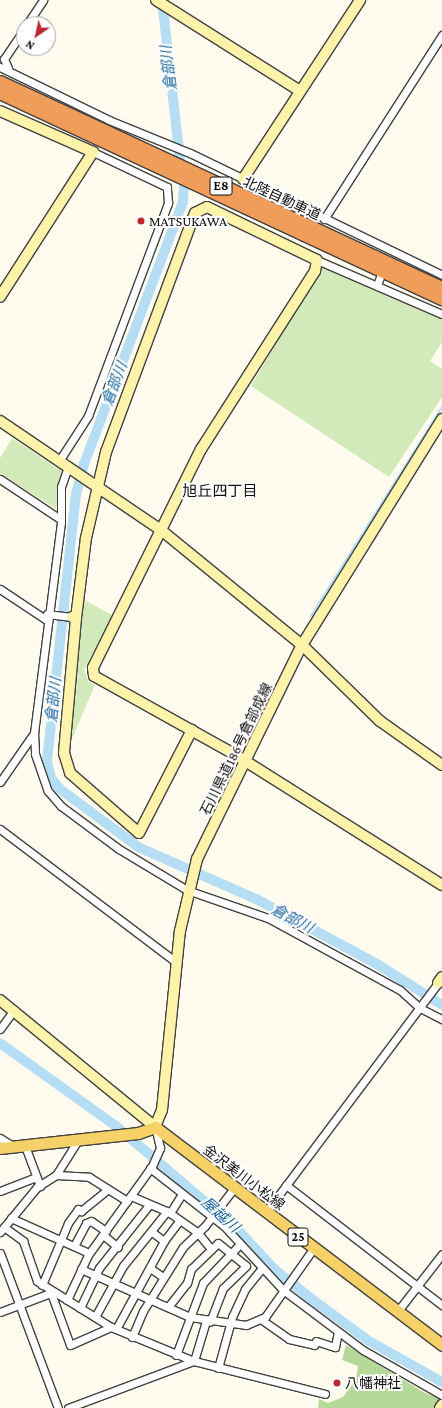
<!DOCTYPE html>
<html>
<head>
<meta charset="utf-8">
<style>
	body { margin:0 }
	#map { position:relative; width:442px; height:1408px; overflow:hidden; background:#fffbef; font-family:"Crimson Pro","Noto Sans JP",serif }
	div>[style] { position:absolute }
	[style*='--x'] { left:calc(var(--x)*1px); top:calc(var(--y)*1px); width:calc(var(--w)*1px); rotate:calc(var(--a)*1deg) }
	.green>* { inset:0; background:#d2e9b9 }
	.forest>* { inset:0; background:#b6d999 }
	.stream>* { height:1.5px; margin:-0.75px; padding:0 0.75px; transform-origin:0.75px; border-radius:0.75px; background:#b5def5 }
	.river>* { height:10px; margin:-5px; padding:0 5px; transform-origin:5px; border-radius:5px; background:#b5def5 }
	.roads { filter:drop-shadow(1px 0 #414141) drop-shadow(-1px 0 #414141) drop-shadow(0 1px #414141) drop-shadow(0 -1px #414141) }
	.street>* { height:7px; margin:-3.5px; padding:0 3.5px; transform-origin:3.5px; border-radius:3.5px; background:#fff }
	.secondary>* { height:10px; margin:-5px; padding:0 5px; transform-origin:5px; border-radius:5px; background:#fdf3ab }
	.primary>* { height:11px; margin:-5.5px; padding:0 5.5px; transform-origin:5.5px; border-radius:5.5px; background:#f6d168 }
	.highway>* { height:12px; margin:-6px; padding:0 6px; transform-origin:6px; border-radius:6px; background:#f19d5a }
	.dots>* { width:11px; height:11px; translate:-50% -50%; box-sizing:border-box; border:2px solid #fff; border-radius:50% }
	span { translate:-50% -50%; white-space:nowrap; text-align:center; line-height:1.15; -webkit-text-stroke:4px #fff; paint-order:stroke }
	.shield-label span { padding:1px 3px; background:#fff; border:1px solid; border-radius:3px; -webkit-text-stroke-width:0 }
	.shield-label { font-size:13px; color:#0e0e0e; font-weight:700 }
	.street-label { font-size:14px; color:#0e0e0e }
	.poi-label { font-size:14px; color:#0e0e0e }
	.left { translate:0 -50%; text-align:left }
	.water-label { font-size:15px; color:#19659e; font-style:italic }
	.neighbourhood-label { font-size:15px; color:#0e0e0e }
	.north { position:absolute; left:16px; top:16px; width:40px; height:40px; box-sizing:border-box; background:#fff; border:1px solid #9f9f9f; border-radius:50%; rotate:214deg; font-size:11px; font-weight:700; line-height:16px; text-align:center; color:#0e0e0e }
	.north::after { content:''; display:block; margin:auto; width:14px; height:18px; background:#bc2831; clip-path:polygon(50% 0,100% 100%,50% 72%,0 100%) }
</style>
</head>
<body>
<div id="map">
	<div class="green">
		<i style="clip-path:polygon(323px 264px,442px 318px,442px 342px,430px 361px,442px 369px,442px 397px,389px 477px,251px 386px)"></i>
		<i style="clip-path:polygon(12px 438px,63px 472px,56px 509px,0 473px,0 458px)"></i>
		<i style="clip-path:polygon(84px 600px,112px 615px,84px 670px,89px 682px,95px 685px,67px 750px)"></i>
	</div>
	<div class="forest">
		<i style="clip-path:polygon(346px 1345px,425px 1393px,442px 1399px,442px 1408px,318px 1408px,319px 1399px,328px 1403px,343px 1397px,356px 1379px,358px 1366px,342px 1360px)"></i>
	</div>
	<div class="stream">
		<i style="--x:311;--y:616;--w:247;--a:-57.9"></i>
	</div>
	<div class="river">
		<i style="--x:162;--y:0;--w:161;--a:83.6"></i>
		<i style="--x:184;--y:187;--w:15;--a:94"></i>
		<i style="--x:183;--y:202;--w:280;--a:110.7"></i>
		<i style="--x:84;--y:464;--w:31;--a:105"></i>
		<i style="--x:76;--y:494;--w:270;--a:96.2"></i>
		<i style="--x:47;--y:762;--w:16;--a:76"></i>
		<i style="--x:51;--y:778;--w:14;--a:51"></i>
		<i style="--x:60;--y:789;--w:97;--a:36.6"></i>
		<i style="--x:138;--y:847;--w:131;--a:23.8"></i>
		<i style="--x:258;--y:900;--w:135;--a:28.3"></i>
		<i style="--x:377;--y:964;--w:77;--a:32.2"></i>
		<i style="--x:0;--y:1043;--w:143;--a:35.6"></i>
		<i style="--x:116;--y:1126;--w:157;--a:40.4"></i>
		<i style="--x:236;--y:1228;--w:57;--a:47.1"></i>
		<i style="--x:275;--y:1270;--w:48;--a:38.3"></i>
		<i style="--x:313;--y:1300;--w:69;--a:36.2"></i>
		<i style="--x:369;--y:1341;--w:84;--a:29.3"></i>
	</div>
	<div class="roads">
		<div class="street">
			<i style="--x:27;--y:24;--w:29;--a:-56"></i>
			<i style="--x:0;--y:67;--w:121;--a:25.9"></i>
			<i style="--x:109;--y:120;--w:87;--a:22.2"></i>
			<i style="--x:190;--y:153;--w:280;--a:25.8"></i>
			<i style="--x:8;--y:68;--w:10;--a:-114"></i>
			<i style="--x:4;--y:59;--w:36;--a:-56"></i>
			<i style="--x:324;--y:219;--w:219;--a:-57.3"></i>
			<i style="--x:317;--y:260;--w:136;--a:23.4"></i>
			<i style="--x:377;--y:285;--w:9;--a:-69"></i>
			<i style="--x:59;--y:461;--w:54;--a:-57.2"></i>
			<i style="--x:88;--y:416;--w:228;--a:-69.4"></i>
			<i style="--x:168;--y:203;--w:16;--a:-94"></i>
			<i style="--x:167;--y:187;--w:82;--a:-154.7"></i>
			<i style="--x:0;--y:479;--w:72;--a:33.7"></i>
			<i style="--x:0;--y:589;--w:58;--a:33.7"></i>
			<i style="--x:47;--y:614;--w:25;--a:7"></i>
			<i style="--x:34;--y:733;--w:21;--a:87"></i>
			<i style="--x:35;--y:754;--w:39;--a:71"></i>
			<i style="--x:48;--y:791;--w:20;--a:49"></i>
			<i style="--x:61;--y:806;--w:72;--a:36.6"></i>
			<i style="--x:119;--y:849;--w:79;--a:31.1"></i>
			<i style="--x:187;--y:890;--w:86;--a:19.1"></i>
			<i style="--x:268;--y:918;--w:150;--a:28.6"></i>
			<i style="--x:400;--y:990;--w:27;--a:42"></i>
			<i style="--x:420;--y:1008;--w:25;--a:27"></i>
			<i style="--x:0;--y:782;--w:60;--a:-55.2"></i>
			<i style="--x:34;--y:733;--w:213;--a:-82.7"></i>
			<i style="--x:61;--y:522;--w:35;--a:-90"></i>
			<i style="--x:61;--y:487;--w:21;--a:-71"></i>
			<i style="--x:0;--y:829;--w:222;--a:37.1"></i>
			<i style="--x:0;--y:1029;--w:24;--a:-54"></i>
			<i style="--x:0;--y:1138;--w:15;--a:32"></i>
			<i style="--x:25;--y:1146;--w:43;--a:69.4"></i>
			<i style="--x:150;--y:1168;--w:94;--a:38.1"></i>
			<i style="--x:224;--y:1226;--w:87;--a:47.3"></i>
			<i style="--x:283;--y:1290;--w:100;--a:36.9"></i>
			<i style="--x:363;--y:1350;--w:91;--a:29.7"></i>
			<i style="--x:56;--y:1175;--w:33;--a:3"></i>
			<i style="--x:89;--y:1177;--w:45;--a:32.3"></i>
			<i style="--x:286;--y:1185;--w:197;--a:37.6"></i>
			<i style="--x:0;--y:1191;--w:36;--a:-21"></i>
			<i style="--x:131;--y:1196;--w:39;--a:23"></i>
			<i style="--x:167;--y:1211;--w:38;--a:35"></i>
			<i style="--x:198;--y:1233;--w:21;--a:51"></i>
			<i style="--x:266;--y:1212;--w:286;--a:-53.1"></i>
			<i style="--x:170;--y:1213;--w:22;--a:-58"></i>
			<i style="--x:11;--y:1218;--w:85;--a:24.2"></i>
			<i style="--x:4;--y:1227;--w:24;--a:36"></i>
			<i style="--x:23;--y:1241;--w:42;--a:70.7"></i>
			<i style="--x:37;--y:1281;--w:87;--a:31.9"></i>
			<i style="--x:111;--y:1327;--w:90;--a:22.3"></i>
			<i style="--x:194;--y:1361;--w:135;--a:14.1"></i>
			<i style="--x:0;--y:1232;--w:58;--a:-50.6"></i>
			<i style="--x:37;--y:1187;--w:22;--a:-32"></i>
			<i style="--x:56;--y:1175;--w:41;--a:-57.8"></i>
			<i style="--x:152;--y:1232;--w:15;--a:37"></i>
			<i style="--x:103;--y:1235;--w:19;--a:39"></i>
			<i style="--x:74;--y:1246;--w:26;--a:-62"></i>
			<i style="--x:86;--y:1223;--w:5;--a:-22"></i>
			<i style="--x:91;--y:1221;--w:18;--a:34"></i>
			<i style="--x:0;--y:1253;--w:165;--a:69.5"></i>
			<i style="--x:150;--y:1268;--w:16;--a:35"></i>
			<i style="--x:81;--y:1269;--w:119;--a:23.8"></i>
			<i style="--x:190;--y:1317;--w:57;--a:8.1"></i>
			<i style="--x:246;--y:1325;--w:21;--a:-23"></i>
			<i style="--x:265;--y:1317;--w:83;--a:-54.8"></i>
			<i style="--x:42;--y:1285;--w:67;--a:-67.2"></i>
			<i style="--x:68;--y:1223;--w:17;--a:-54"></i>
			<i style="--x:78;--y:1209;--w:4;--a:34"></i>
			<i style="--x:81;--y:1211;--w:32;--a:-39"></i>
			<i style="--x:51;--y:1293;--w:55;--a:69.9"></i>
			<i style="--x:70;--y:1345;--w:45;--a:-23.7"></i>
			<i style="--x:67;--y:1300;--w:50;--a:-65"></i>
			<i style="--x:88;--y:1255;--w:110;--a:-54.3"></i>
			<i style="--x:152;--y:1166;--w:20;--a:-66"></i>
			<i style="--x:160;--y:1148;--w:22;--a:-103"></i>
			<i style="--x:168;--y:1307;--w:31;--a:-52"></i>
			<i style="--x:187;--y:1283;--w:15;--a:-74"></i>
			<i style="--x:191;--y:1269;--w:37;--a:-44"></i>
			<i style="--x:218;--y:1243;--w:36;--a:39"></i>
			<i style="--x:246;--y:1266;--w:32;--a:136"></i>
			<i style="--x:223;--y:1288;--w:36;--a:111"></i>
			<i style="--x:80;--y:1308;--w:44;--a:-64.6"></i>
			<i style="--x:99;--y:1268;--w:80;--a:-51.6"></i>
			<i style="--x:0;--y:1312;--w:57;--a:-20.7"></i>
			<i style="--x:397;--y:1312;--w:73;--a:-52.2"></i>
			<i style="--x:95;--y:1317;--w:58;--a:-61.2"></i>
			<i style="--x:123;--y:1266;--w:70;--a:-51.3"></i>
			<i style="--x:262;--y:1320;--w:33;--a:35"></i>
			<i style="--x:289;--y:1339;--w:26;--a:13"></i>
			<i style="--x:314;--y:1345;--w:4;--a:-63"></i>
			<i style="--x:316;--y:1341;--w:20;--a:18"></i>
			<i style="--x:335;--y:1347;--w:15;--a:-79"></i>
			<i style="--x:116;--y:1329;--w:100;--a:-61.4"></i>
			<i style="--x:164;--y:1241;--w:26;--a:-53"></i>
			<i style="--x:132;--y:1337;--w:28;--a:-67"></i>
			<i style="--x:143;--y:1311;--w:75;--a:-58"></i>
			<i style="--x:183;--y:1247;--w:30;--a:-44"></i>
			<i style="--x:205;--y:1226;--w:48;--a:-52.7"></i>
			<i style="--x:176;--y:1355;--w:77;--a:-69.4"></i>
			<i style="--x:203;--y:1283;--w:54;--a:-46.5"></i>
			<i style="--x:194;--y:1361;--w:42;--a:-73.3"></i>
			<i style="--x:218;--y:1368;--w:53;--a:-74.6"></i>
			<i style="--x:232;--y:1317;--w:31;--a:-65"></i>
			<i style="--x:245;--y:1289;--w:27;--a:-51"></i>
			<i style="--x:68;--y:1408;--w:134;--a:-20.5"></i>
		</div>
		<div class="secondary">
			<i style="--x:156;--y:0;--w:170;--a:32.3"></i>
			<i style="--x:0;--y:111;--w:102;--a:23.8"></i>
			<i style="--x:93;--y:152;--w:172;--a:122.7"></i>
			<i style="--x:243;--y:179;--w:214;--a:-56.8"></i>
			<i style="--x:0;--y:421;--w:194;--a:34.1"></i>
			<i style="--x:161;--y:530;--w:182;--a:39.2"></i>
			<i style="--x:302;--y:645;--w:109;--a:44.3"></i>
			<i style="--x:380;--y:721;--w:76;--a:35.4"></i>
			<i style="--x:72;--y:617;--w:4;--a:14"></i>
			<i style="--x:76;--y:618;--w:81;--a:-82.9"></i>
			<i style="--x:86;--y:538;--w:88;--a:-76.9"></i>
			<i style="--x:106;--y:452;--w:255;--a:-69.6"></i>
			<i style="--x:195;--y:213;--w:13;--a:-27"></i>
			<i style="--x:207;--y:207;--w:122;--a:25.7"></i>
			<i style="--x:317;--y:260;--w:11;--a:100"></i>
			<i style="--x:315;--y:271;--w:211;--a:122.6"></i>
			<i style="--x:201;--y:449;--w:244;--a:116.3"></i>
			<i style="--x:93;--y:668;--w:8;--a:83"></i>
			<i style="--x:94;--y:676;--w:160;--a:29.1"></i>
			<i style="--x:234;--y:754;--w:246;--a:32.2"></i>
			<i style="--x:76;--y:618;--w:136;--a:95.1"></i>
			<i style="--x:64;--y:753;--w:21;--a:73"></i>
			<i style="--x:70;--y:773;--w:91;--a:41"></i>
			<i style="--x:139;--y:833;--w:116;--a:-62.8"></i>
			<i style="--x:438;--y:983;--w:7;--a:-56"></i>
			<i style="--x:0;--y:1000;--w:200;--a:39.3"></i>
			<i style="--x:155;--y:1127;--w:18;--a:-68"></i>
			<i style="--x:162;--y:1110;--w:180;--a:-84.3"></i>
			<i style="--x:180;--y:931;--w:74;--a:-76.7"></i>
			<i style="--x:197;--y:859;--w:238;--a:-63.9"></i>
			<i style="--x:302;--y:645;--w:266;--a:-58.2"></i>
			<i style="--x:440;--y:1408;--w:4;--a:-56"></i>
		</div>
		<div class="primary">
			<i style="--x:0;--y:1148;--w:139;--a:-6.2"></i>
			<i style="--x:138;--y:1133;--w:18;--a:-19"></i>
			<i style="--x:155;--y:1127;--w:360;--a:37.2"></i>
		</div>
		<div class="highway">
			<i style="--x:0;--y:82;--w:488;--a:25"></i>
			<i style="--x:0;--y:93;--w:488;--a:25"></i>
		</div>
	</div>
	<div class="dots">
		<i style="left:141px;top:221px;background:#bc2831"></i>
		<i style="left:337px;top:1383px;background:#bc2831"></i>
	</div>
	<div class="shield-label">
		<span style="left:221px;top:186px">E8</span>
		<span style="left:298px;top:1237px">25</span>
	</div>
	<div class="street-label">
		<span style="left:282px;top:198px;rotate:25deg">北陸自動車道</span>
		<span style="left:236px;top:749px;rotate:-64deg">石川県道186号倉部成線</span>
		<span style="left:244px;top:1177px;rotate:37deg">金沢美川小松線</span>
	</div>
	<div class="poi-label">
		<span class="left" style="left:149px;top:221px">MATSUKAWA</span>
		<span class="left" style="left:345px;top:1383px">八幡神社</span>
	</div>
	<div class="water-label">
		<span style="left:169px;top:68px;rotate:-97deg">倉部川</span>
		<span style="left:115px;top:384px;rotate:-69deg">倉部川</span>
		<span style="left:54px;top:700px;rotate:-84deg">倉部川</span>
		<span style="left:292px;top:919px;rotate:28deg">倉部川</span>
		<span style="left:220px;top:1215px;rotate:41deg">屋越川</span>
	</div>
	<div class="neighbourhood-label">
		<span style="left:220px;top:492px">旭丘四丁目</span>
	</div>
	<div class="north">N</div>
</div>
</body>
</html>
